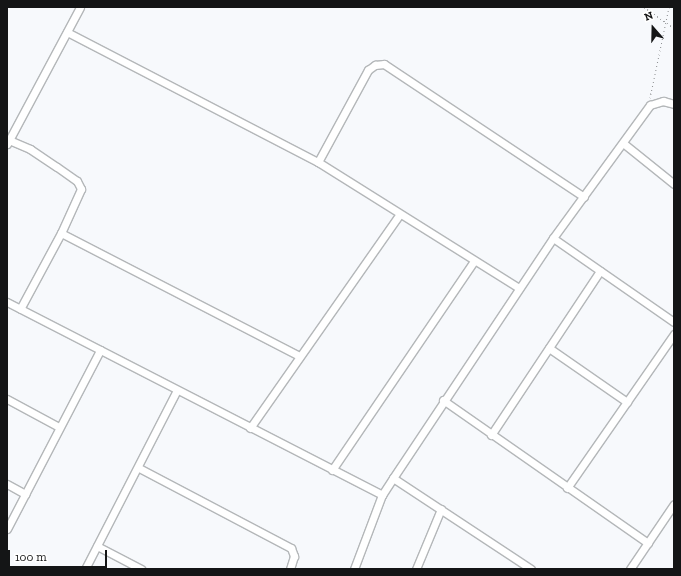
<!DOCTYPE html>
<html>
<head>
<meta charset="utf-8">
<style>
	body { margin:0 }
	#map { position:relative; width:681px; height:576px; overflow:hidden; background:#f7f9fc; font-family:"Zilla Slab",serif }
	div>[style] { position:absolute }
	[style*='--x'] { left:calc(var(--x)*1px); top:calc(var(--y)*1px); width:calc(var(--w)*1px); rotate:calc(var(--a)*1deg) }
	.path>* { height:1px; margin-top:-0.5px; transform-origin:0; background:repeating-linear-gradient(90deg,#8d8f91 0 1px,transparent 0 4px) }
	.roads { filter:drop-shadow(1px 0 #b4b7b9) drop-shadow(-1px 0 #b4b7b9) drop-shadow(0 1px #b4b7b9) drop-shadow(0 -1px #b4b7b9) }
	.minor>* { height:7px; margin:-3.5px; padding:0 3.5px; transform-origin:3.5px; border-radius:3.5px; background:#fff }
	span { translate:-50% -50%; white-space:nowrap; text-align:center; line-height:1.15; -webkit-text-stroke:3.5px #fff; paint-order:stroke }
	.frame { position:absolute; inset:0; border:8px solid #141516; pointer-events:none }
	.north { position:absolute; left:633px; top:8px; width:40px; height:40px; -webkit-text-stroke:3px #fff; paint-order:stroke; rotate:340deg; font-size:11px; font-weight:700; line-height:16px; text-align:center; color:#141516 }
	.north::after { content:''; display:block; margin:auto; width:14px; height:18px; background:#141516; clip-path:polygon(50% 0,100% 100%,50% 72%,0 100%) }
	.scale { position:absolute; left:8px; top:550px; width:99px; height:18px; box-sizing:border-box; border:2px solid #141516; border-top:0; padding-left:5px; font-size:12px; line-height:14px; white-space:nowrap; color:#141516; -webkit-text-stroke:3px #fff; paint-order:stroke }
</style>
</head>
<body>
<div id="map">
	<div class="path">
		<i style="--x:644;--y:7;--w:37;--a:35"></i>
		<i style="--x:650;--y:98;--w:93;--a:-78.2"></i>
	</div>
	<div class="roads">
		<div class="minor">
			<i style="--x:67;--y:32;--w:283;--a:27.4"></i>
			<i style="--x:9;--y:140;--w:23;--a:23"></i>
			<i style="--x:30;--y:149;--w:32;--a:34"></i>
			<i style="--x:57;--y:167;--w:24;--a:35"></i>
			<i style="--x:77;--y:181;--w:9;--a:63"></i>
			<i style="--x:81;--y:189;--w:48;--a:114.4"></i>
			<i style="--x:61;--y:233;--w:86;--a:118.3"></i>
			<i style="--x:623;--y:143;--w:65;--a:38.8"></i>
			<i style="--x:7;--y:144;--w:155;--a:-61.9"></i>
			<i style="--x:61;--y:233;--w:268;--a:27.3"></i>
			<i style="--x:553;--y:238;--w:147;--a:34.8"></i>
			<i style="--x:519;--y:288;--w:237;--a:-147.9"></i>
			<i style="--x:318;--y:162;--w:105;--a:-61.5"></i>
			<i style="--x:368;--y:70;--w:9;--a:-36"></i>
			<i style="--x:375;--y:65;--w:9;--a:-6"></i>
			<i style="--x:384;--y:64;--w:240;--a:33.6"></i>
			<i style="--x:7;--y:302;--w:422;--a:27.2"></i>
			<i style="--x:549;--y:348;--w:95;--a:34.7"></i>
			<i style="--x:7;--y:399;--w:59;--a:28.3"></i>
			<i style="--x:443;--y:400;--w:250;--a:34.9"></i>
			<i style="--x:250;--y:428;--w:260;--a:-55"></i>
			<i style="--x:491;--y:435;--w:197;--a:-56.4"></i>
			<i style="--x:139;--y:468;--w:172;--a:27.8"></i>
			<i style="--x:291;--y:548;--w:9;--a:69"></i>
			<i style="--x:294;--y:556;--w:14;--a:107"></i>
			<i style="--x:332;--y:470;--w:253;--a:-55.8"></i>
			<i style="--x:393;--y:478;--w:165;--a:33.4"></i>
			<i style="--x:7;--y:484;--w:21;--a:29"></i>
			<i style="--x:567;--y:488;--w:188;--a:-55.2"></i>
			<i style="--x:7;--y:529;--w:202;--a:-62.5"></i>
			<i style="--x:97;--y:546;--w:50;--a:27.6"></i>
			<i style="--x:85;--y:569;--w:201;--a:-62.8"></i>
			<i style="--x:354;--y:569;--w:79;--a:-69.3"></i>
			<i style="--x:382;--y:495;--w:20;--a:-57"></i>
			<i style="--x:393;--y:478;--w:288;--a:-56.3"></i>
			<i style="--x:553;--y:238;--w:165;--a:-53.9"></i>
			<i style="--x:650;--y:105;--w:14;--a:-17"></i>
			<i style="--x:663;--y:101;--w:11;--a:15"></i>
			<i style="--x:416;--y:569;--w:65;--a:-67.4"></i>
			<i style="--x:630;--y:569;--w:78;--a:-55.9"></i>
		</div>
	</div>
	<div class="frame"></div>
	<div class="north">N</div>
	<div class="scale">100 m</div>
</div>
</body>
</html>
